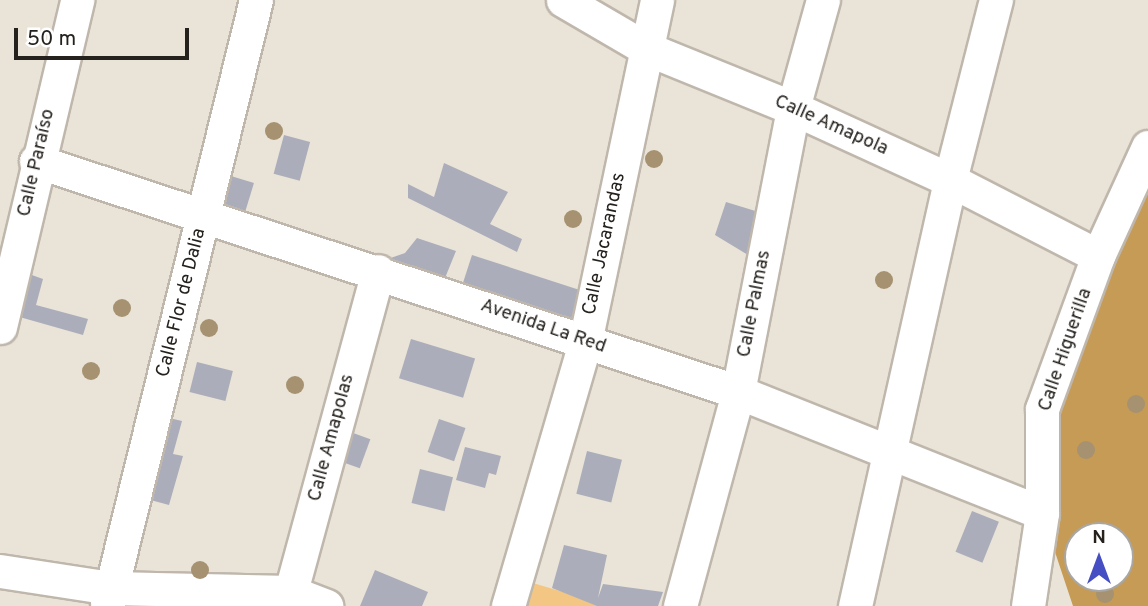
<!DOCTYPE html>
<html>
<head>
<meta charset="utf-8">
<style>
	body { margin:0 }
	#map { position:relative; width:1148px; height:606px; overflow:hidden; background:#eae3d7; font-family:Overpass,sans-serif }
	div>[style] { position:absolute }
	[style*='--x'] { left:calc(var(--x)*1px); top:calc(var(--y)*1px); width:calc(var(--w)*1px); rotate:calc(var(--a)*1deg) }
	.green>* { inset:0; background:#f3c783 }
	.forest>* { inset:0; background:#c69b56 }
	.building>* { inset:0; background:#abaeba; transform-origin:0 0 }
	.roads { filter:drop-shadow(2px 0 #bfb7ac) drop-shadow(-2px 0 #bfb7ac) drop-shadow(0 2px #bfb7ac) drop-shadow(0 -2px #bfb7ac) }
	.minor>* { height:33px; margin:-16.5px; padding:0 16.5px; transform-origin:16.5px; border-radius:16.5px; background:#fff }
	.trees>* { width:18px; height:18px; margin:-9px; border-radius:50%; background:#a69270 }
	span { translate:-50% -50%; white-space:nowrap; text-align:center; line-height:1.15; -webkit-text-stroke:5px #fff; paint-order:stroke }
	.street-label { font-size:19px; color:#25221e }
	.north { position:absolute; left:1064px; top:522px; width:70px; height:70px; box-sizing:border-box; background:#fff; border:2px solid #a8a7a5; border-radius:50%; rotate:0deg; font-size:19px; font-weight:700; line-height:28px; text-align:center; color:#25221e }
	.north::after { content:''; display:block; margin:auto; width:24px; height:32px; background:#454fc3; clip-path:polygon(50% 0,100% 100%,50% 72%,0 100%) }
	.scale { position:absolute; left:14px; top:28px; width:175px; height:32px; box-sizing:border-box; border:4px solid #25221e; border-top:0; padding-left:9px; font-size:21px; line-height:24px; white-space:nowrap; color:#25221e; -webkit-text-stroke:5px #fff; paint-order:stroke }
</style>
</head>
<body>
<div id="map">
	<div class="green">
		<i style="clip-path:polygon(516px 578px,597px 602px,597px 606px,508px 606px)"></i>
	</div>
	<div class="forest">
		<i style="clip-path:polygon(evenodd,1148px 147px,1148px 606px,1073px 606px,1042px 513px,1042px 409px,1148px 147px,1078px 536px,1120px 536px,1120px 578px,1078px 578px,1078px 536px)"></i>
	</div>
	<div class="building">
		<i style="left:284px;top:135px;width:27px;height:40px;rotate:15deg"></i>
		<i style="clip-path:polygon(444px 163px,508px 192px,490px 224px,522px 239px,517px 252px,408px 198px,408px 184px,434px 197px)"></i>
		<i style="left:231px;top:176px;width:24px;height:37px;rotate:17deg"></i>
		<i style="clip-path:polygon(726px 202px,762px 213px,753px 258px,715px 235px)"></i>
		<i style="clip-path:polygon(417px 238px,456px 251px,445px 278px,382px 261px,405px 253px)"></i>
		<i style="left:472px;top:255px;width:114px;height:32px;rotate:18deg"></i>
		<i style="clip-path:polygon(29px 274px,43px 279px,36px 305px,88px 319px,83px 335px,16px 316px)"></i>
		<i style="left:411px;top:339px;width:67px;height:41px;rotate:17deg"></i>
		<i style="left:197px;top:362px;width:37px;height:31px;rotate:14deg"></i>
		<i style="clip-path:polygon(165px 417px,182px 421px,173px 454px,183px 456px,169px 505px,143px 498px)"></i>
		<i style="left:439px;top:419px;width:28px;height:35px;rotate:19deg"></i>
		<i style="left:345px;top:430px;width:27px;height:31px;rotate:20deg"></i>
		<i style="clip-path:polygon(465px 447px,501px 456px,496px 475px,489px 473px,485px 488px,456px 480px)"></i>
		<i style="left:587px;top:451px;width:36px;height:44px;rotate:14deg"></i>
		<i style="left:420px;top:469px;width:34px;height:35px;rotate:14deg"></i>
		<i style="left:972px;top:511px;width:29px;height:44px;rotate:22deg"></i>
		<i style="clip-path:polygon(564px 545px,607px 555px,598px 598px,603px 584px,663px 592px,658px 606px,597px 606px,552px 588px)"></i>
		<i style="clip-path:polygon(375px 570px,428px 592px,422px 606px,360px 606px)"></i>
	</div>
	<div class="roads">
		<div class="minor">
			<i style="--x:563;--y:0;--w:95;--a:30.3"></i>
			<i style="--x:645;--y:48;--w:160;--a:22.1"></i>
			<i style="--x:793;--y:108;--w:173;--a:24.6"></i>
			<i style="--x:950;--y:180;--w:166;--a:27.2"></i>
			<i style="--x:36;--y:161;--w:739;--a:18.21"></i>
			<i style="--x:738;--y:392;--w:327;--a:21.7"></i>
			<i style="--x:0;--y:327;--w:336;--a:-76.7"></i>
			<i style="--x:0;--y:571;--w:112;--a:8.7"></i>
			<i style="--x:111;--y:588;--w:179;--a:1.3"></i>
			<i style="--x:290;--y:592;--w:39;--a:21"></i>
			<i style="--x:107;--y:606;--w:624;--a:-76.19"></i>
			<i style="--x:287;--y:606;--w:347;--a:-74.8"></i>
			<i style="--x:508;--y:606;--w:275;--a:-73.7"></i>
			<i style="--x:585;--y:342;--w:349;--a:-78.1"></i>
			<i style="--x:680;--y:606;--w:222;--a:-74.8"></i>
			<i style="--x:738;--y:392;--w:289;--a:-79"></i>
			<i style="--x:793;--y:108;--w:112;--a:-74.5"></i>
			<i style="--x:855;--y:606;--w:436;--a:-77.4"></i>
			<i style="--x:950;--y:180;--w:186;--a:-75.7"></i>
			<i style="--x:1028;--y:606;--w:94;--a:-81.4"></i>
			<i style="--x:1042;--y:513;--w:104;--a:-90"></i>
			<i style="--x:1042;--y:409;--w:163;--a:-69.9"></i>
			<i style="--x:1098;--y:256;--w:120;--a:-65.4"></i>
		</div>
	</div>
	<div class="trees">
		<i style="left:274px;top:131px"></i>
		<i style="left:654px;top:159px"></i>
		<i style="left:573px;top:219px"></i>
		<i style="left:884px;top:280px"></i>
		<i style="left:122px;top:308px"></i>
		<i style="left:209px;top:328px"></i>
		<i style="left:91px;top:371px"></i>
		<i style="left:295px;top:385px"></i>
		<i style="left:1136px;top:404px"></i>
		<i style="left:1086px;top:450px"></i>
		<i style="left:200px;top:570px"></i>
		<i style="left:1105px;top:594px"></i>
	</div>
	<div class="street-label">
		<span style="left:831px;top:126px;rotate:24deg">Calle Amapola</span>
		<span style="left:37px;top:163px;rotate:-77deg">Calle Paraíso</span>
		<span style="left:605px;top:244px;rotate:-78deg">Calle Jacarandas</span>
		<span style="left:182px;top:303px;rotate:-76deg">Calle Flor de Dalia</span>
		<span style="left:755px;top:304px;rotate:-79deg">Calle Palmas</span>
		<span style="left:543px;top:327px;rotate:19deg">Avenida La Red</span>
		<span style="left:1066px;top:350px;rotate:-71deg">Calle Higuerilla</span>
		<span style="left:332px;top:438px;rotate:-75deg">Calle Amapolas</span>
	</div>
	<div class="north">N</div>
	<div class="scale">50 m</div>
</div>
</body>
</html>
